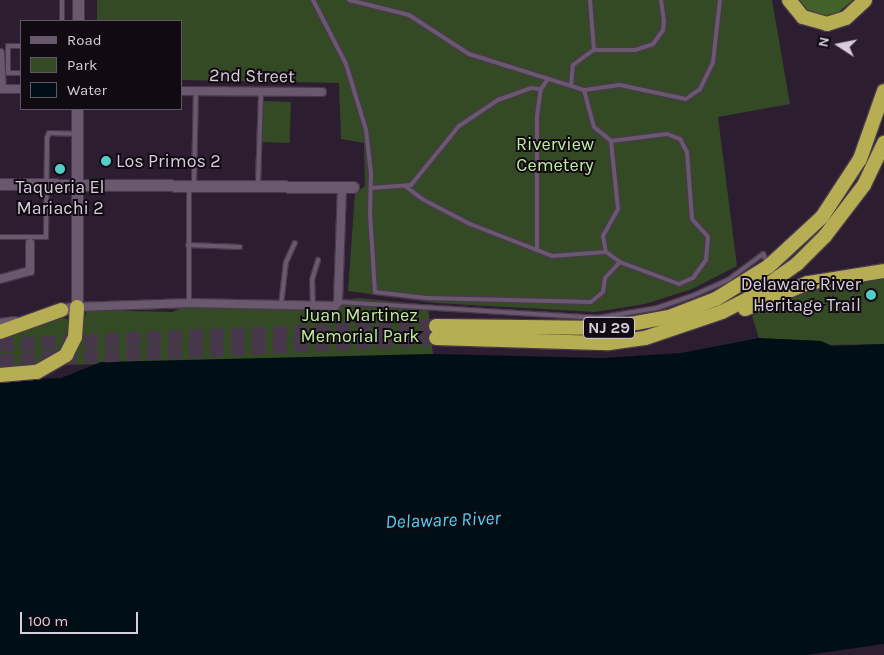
<!DOCTYPE html>
<html>
<head>
<meta charset="utf-8">
<style>
	body { margin:0 }
	#map { position:relative; width:884px; height:655px; overflow:hidden; background:#2d1d31; font-family:Karla,sans-serif }
	div>[style] { position:absolute }
	[style*='--x'] { left:calc(var(--x)*1px); top:calc(var(--y)*1px); width:calc(var(--w)*1px); rotate:calc(var(--a)*1deg) }
	.green>* { inset:0; background:#344a24; transform-origin:0 0 }
	.forest>* { inset:0; background:#42622a }
	.water>* { inset:0; background:#000f16 }
	.highway-tunnel>* { height:14px; margin-top:-7px; transform-origin:0; background:repeating-linear-gradient(90deg,#47374a 0 14px,transparent 0 21px) }
	.roads { filter:drop-shadow(1px 0 #483a4b) drop-shadow(-1px 0 #483a4b) drop-shadow(0 1px #483a4b) drop-shadow(0 -1px #483a4b) }
	.lane>* { height:4px; margin:-2px; padding:0 2px; transform-origin:2px; border-radius:2px; background:#6a586f }
	.street>* { height:8px; margin:-4px; padding:0 4px; transform-origin:4px; border-radius:4px; background:#6a586f }
	.secondary>* { height:11px; margin:-5.5px; padding:0 5.5px; transform-origin:5.5px; border-radius:5.5px; background:#6a586f }
	.highway>* { height:14px; margin:-7px; padding:0 7px; transform-origin:7px; border-radius:7px; background:#b7ae53 }
	.dots>* { width:14px; height:14px; translate:-50% -50%; box-sizing:border-box; border:2px solid #110a13; border-radius:50% }
	span { translate:-50% -50%; white-space:nowrap; text-align:center; line-height:1.15; -webkit-text-stroke:4px #110a13; paint-order:stroke }
	.shield-label span { padding:1px 4px; background:#110a13; border:1px solid; border-radius:4px; -webkit-text-stroke-width:0 }
	.shield-label { font-size:16px; color:#d8cddb; font-weight:700 }
	.street-label { font-size:18px; color:#d8cddb }
	.park-label { font-size:18px; color:#bdee9b }
	.poi-label { font-size:18px; color:#d8cddb }
	.left { translate:0 -50%; text-align:left }
	.right { translate:-100% -50%; text-align:right }
	.water-label { font-size:19px; color:#50d0f2; font-style:italic }
	.legend { position:absolute; left:20px; top:20px; width:162px; height:90px; box-sizing:border-box; background:#110a13; border:1px solid #615863; margin:0; padding:6px 9px; list-style:none; font-size:15px; color:#d8cddb }
	.legend li { display:flex; align-items:center; gap:10px; height:25px }
	.legend b { width:25px; border:1px solid #615863 }
	.north { position:absolute; left:814px; top:20px; width:50px; height:50px; -webkit-text-stroke:4px #110a13; paint-order:stroke; rotate:281deg; font-size:14px; font-weight:700; line-height:20px; text-align:center; color:#d8cddb }
	.north::after { content:''; display:block; margin:auto; width:18px; height:22px; background:#d8cddb; clip-path:polygon(50% 0,100% 100%,50% 72%,0 100%) }
	.scale { position:absolute; left:20px; top:612px; width:118px; height:22px; box-sizing:border-box; border:2px solid #d8cddb; border-top:0; padding-left:6px; font-size:15px; line-height:18px; white-space:nowrap; color:#d8cddb; -webkit-text-stroke:4px #110a13; paint-order:stroke }
</style>
</head>
<body>
<div id="map">
	<div class="green">
		<i style="clip-path:polygon(97px 0,772px 0,790px 104px,718px 117px,737px 266px,692px 289px,645px 304px,595px 312px,436px 303px,348px 291px,355px 193px,365px 186px,364px 143px,341px 139px,339px 83px,181px 80px,181px 21px,97px 21px)"></i>
		<i style="left:263px;top:101px;width:28px;height:41px;rotate:2deg"></i>
		<i style="clip-path:polygon(884px 277px,884px 344px,831px 345px,821px 341px,759px 338px,752px 316px,778px 302px,828px 286px)"></i>
		<i style="clip-path:polygon(358px 298px,428px 305px,433px 354px,64px 365px,76px 346px,87px 310px,173px 312px,189px 303px,313px 306px)"></i>
		<i style="clip-path:polygon(59px 317px,67px 319px,72px 331px,61px 352px,47px 366px,0 372px,0 335px)"></i>
	</div>
	<div class="forest">
		<i style="clip-path:polygon(796px 0,853px 0,835px 15px,817px 16px,799px 7px)"></i>
	</div>
	<div class="water">
		<i style="clip-path:polygon(759px 338px,821px 341px,831px 346px,884px 344px,884px 644px,807px 655px,0 655px,0 380px,61px 378px,101px 362px,433px 354px,602px 358px,681px 353px)"></i>
	</div>
	<div class="highway-tunnel">
		<i style="--x:0;--y:345;--w:436;--a:-2.5"></i>
		<i style="--x:0;--y:361;--w:437;--a:-3"></i>
	</div>
	<div class="roads">
		<div class="lane">
			<i style="--x:313;--y:0;--w:72;--a:62.7"></i>
			<i style="--x:346;--y:64;--w:69;--a:73.1"></i>
			<i style="--x:366;--y:130;--w:43;--a:83.4"></i>
			<i style="--x:371;--y:173;--w:40;--a:91.4"></i>
			<i style="--x:370;--y:213;--w:79;--a:86.4"></i>
			<i style="--x:375;--y:292;--w:52;--a:6.6"></i>
			<i style="--x:427;--y:298;--w:164;--a:1.4"></i>
			<i style="--x:591;--y:302;--w:16;--a:-40"></i>
			<i style="--x:603;--y:292;--w:14;--a:-82"></i>
			<i style="--x:605;--y:278;--w:22;--a:-47"></i>
			<i style="--x:620;--y:262;--w:17;--a:-144"></i>
			<i style="--x:606;--y:252;--w:16;--a:-101"></i>
			<i style="--x:603;--y:236;--w:31;--a:-61"></i>
			<i style="--x:618;--y:209;--w:68;--a:-95.9"></i>
			<i style="--x:349;--y:0;--w:62;--a:14"></i>
			<i style="--x:409;--y:15;--w:72;--a:33"></i>
			<i style="--x:469;--y:54;--w:121;--a:17.4"></i>
			<i style="--x:584;--y:90;--w:36;--a:-8"></i>
			<i style="--x:620;--y:85;--w:67;--a:12"></i>
			<i style="--x:686;--y:99;--w:17;--a:-36"></i>
			<i style="--x:700;--y:89;--w:30;--a:-64"></i>
			<i style="--x:713;--y:62;--w:62;--a:-83.6"></i>
			<i style="--x:62;--y:21;--w:21;--a:-90"></i>
			<i style="--x:21;--y:46;--w:13;--a:180"></i>
			<i style="--x:8;--y:46;--w:27;--a:90"></i>
			<i style="--x:8;--y:73;--w:13;--a:0"></i>
			<i style="--x:594;--y:50;--w:41;--a:0"></i>
			<i style="--x:635;--y:50;--w:19;--a:-18"></i>
			<i style="--x:653;--y:44;--w:17;--a:-54"></i>
			<i style="--x:663;--y:30;--w:9;--a:-84"></i>
			<i style="--x:664;--y:21;--w:21;--a:-98"></i>
			<i style="--x:571;--y:86;--w:21;--a:-85"></i>
			<i style="--x:573;--y:65;--w:26;--a:-36"></i>
			<i style="--x:594;--y:50;--w:50;--a:-94.6"></i>
			<i style="--x:584;--y:90;--w:38;--a:75"></i>
			<i style="--x:594;--y:127;--w:22;--a:39"></i>
			<i style="--x:611;--y:141;--w:56;--a:-7.1"></i>
			<i style="--x:667;--y:134;--w:14;--a:21"></i>
			<i style="--x:680;--y:139;--w:15;--a:62"></i>
			<i style="--x:687;--y:152;--w:67;--a:85.7"></i>
			<i style="--x:692;--y:219;--w:24;--a:48"></i>
			<i style="--x:708;--y:237;--w:23;--a:95"></i>
			<i style="--x:706;--y:260;--w:22;--a:126"></i>
			<i style="--x:693;--y:278;--w:15;--a:157"></i>
			<i style="--x:679;--y:284;--w:63;--a:-159.6"></i>
			<i style="--x:194;--y:184;--w:93;--a:-88.8"></i>
			<i style="--x:258;--y:184;--w:92;--a:-88.1"></i>
			<i style="--x:405;--y:186;--w:21;--a:37"></i>
			<i style="--x:422;--y:199;--w:54;--a:27.5"></i>
			<i style="--x:470;--y:224;--w:88;--a:21.3"></i>
			<i style="--x:552;--y:256;--w:54;--a:-4.2"></i>
			<i style="--x:371;--y:188;--w:40;--a:-4.3"></i>
			<i style="--x:411;--y:185;--w:76;--a:-50.9"></i>
			<i style="--x:459;--y:126;--w:47;--a:-33.7"></i>
			<i style="--x:498;--y:100;--w:35;--a:-20"></i>
			<i style="--x:531;--y:88;--w:10;--a:6"></i>
			<i style="--x:541;--y:89;--w:12;--a:-55"></i>
			<i style="--x:0;--y:237;--w:46;--a:0"></i>
			<i style="--x:46;--y:237;--w:99;--a:-89.4"></i>
			<i style="--x:47;--y:138;--w:5;--a:-68"></i>
			<i style="--x:49;--y:133;--w:25;--a:2"></i>
			<i style="--x:188;--y:245;--w:52;--a:2.2"></i>
			<i style="--x:537;--y:250;--w:134;--a:-90"></i>
			<i style="--x:537;--y:116;--w:27;--a:-82"></i>
			<i style="--x:338;--y:302;--w:259;--a:3.5"></i>
			<i style="--x:597;--y:318;--w:61;--a:-9.5"></i>
			<i style="--x:657;--y:308;--w:37;--a:-19"></i>
			<i style="--x:692;--y:296;--w:39;--a:-24"></i>
			<i style="--x:728;--y:280;--w:44;--a:-36.6"></i>
			<i style="--x:763;--y:254;--w:11;--a:63"></i>
			<i style="--x:189;--y:303;--w:115;--a:-90"></i>
			<i style="--x:281;--y:305;--w:43;--a:-83.4"></i>
			<i style="--x:286;--y:262;--w:21;--a:-65"></i>
			<i style="--x:313;--y:306;--w:26;--a:-92"></i>
			<i style="--x:312;--y:280;--w:21;--a:-73"></i>
		</div>
		<div class="street">
			<i style="--x:0;--y:53;--w:36;--a:87"></i>
			<i style="--x:0;--y:89;--w:21;--a:0"></i>
			<i style="--x:181;--y:91;--w:141;--a:0.4"></i>
			<i style="--x:0;--y:279;--w:31;--a:-15"></i>
			<i style="--x:30;--y:271;--w:28;--a:-90"></i>
			<i style="--x:77;--y:307;--w:112;--a:-2"></i>
			<i style="--x:189;--y:303;--w:146;--a:1.2"></i>
			<i style="--x:335;--y:306;--w:5;--a:-53"></i>
			<i style="--x:338;--y:302;--w:115;--a:-88"></i>
			<i style="--x:0;--y:323;--w:15;--a:-8"></i>
		</div>
		<div class="secondary">
			<i style="--x:78;--y:21;--w:21;--a:-90"></i>
			<i style="--x:0;--y:184;--w:353;--a:0.5"></i>
			<i style="--x:61;--y:310;--w:16;--a:-11"></i>
			<i style="--x:77;--y:307;--w:198;--a:-90"></i>
		</div>
		<div class="highway">
			<i style="--x:789;--y:0;--w:22;--a:51"></i>
			<i style="--x:803;--y:17;--w:25;--a:16"></i>
			<i style="--x:827;--y:24;--w:20;--a:-18"></i>
			<i style="--x:846;--y:18;--w:26;--a:-43"></i>
			<i style="--x:745;--y:309;--w:68;--a:-22.4"></i>
			<i style="--x:808;--y:283;--w:77;--a:-9"></i>
			<i style="--x:436;--y:326;--w:173;--a:0.7"></i>
			<i style="--x:609;--y:328;--w:61;--a:-10.4"></i>
			<i style="--x:669;--y:317;--w:50;--a:-21"></i>
			<i style="--x:716;--y:299;--w:62;--a:-31.9"></i>
			<i style="--x:769;--y:266;--w:72;--a:-42.8"></i>
			<i style="--x:822;--y:217;--w:69;--a:-56.8"></i>
			<i style="--x:860;--y:159;--w:72;--a:-70.6"></i>
			<i style="--x:0;--y:332;--w:65;--a:-19.8"></i>
			<i style="--x:436;--y:338;--w:173;--a:1.7"></i>
			<i style="--x:609;--y:343;--w:36;--a:-8"></i>
			<i style="--x:645;--y:338;--w:81;--a:-18.7"></i>
			<i style="--x:722;--y:312;--w:30;--a:-27"></i>
			<i style="--x:749;--y:298;--w:59;--a:-35.3"></i>
			<i style="--x:797;--y:264;--w:40;--a:-45"></i>
			<i style="--x:825;--y:236;--w:64;--a:-52.6"></i>
			<i style="--x:864;--y:185;--w:47;--a:-64.5"></i>
			<i style="--x:0;--y:375;--w:37;--a:-5"></i>
			<i style="--x:37;--y:372;--w:34;--a:-30"></i>
			<i style="--x:66;--y:355;--w:20;--a:-63"></i>
			<i style="--x:75;--y:337;--w:30;--a:-86"></i>
		</div>
	</div>
	<div class="dots">
		<i style="left:106px;top:161px;background:#54cdc6"></i>
		<i style="left:60px;top:169px;background:#54cdc6"></i>
		<i style="left:871px;top:295px;background:#54cdc6"></i>
	</div>
	<div class="shield-label">
		<span style="left:609px;top:328px">NJ 29</span>
	</div>
	<div class="street-label">
		<span style="left:252px;top:76px;rotate:1deg">2nd Street</span>
	</div>
	<div class="park-label">
		<span style="left:555px;top:155px">Riverview<br>Cemetery</span>
		<span style="left:360px;top:326px">Juan Martinez<br>Memorial Park</span>
	</div>
	<div class="poi-label">
		<span class="left" style="left:116px;top:161px">Los Primos 2</span>
		<span style="left:60px;top:198px">Taqueria El<br>Mariachi 2</span>
		<span class="right" style="left:861px;top:295px">Delaware River<br>Heritage Trail</span>
	</div>
	<div class="water-label">
		<span style="left:443px;top:521px;rotate:-2deg">Delaware River</span>
	</div>
	<ul class="legend">
	<li><b style="height:6px;background:#6a586f"></b>Road</li>
	<li><b style="height:14px;background:#344a24"></b>Park</li>
	<li><b style="height:14px;background:#000f16"></b>Water</li>
	</ul>
	<div class="north">N</div>
	<div class="scale">100 m</div>
</div>
</body>
</html>
